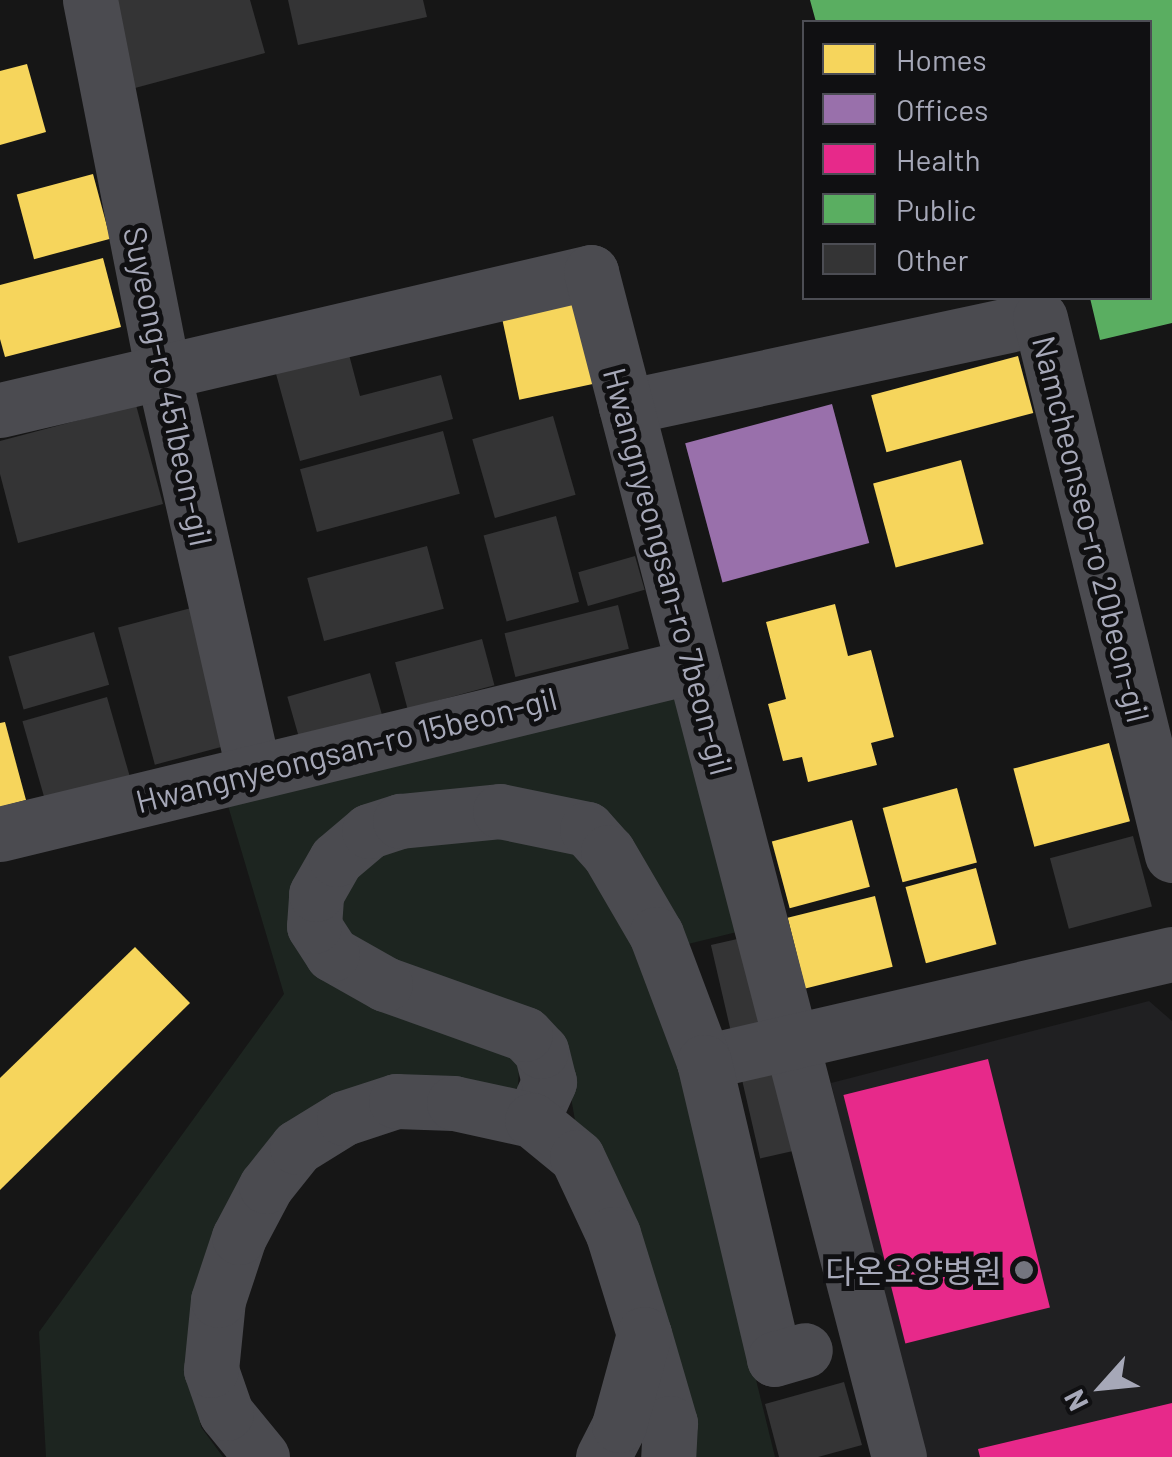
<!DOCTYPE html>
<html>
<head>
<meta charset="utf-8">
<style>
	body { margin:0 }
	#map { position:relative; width:1172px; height:1457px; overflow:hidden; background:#161616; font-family:Barlow,"Noto Sans KR",sans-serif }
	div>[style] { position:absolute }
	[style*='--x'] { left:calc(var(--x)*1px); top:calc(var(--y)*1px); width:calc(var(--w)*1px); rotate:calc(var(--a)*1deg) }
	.built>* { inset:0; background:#202022 }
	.green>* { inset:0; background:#1d2520 }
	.homes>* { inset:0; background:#f6d55c; transform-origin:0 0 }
	.offices>* { inset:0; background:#9970ab; transform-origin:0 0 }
	.health>* { inset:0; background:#e7298a; transform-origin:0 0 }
	.public>* { inset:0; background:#5aae61 }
	.building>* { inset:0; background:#343435; transform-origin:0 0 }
	.minor>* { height:55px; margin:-27.5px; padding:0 27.5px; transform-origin:27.5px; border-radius:27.5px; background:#4b4b50 }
	.dots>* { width:28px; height:28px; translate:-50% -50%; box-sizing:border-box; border:5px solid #101012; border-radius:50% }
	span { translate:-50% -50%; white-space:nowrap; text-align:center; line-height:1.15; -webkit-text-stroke:10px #101012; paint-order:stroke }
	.street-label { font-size:32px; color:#a6a8b8 }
	.poi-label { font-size:32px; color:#a6a8b8 }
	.right { translate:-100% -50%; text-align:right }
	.legend { position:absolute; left:802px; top:20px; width:350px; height:280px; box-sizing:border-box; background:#101012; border:2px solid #4c4d54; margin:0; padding:12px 18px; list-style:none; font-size:30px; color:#a6a8b8 }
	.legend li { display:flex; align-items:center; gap:20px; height:50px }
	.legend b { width:50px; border:2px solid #4c4d54 }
	.north { position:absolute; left:1052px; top:1337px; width:100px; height:100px; -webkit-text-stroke:8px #101012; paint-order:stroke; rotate:243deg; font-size:28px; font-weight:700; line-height:40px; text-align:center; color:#a6a8b8 }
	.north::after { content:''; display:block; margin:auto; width:35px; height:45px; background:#a6a8b8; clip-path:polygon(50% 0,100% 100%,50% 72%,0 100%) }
</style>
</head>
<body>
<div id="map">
	<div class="built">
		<i style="clip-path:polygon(1149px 1001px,1172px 1021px,1172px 1457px,920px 1457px,831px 1083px)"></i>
	</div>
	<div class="green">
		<i style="clip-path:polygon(655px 683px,688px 705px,741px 931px,688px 944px,649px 872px,397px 806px,293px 912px,508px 1049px,519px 1068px,518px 1087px,501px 1098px,330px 1106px,192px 1368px,201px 1427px,223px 1457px,46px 1457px,39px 1332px,284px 994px,223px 789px)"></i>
		<i style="clip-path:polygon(455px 829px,572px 841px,654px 964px,775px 1457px,682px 1457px,577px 1132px,568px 1080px,356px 946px,332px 905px,355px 858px)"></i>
	</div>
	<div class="homes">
		<i style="clip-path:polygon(27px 64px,46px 132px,0 145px,0 71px)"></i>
		<i style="left:93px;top:174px;width:67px;height:79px;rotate:75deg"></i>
		<i style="clip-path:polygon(103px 258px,121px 327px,5px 357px,0 339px,0 285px)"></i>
		<i style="left:574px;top:296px;width:90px;height:75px;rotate:78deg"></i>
		<i style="left:1018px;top:356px;width:59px;height:152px;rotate:75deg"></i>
		<i style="left:961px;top:460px;width:87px;height:91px;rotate:75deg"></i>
		<i style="clip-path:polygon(835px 604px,848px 656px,871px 650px,894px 737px,871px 743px,877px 765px,808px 782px,802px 757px,783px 761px,768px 704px,786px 699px,766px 622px)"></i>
		<i style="clip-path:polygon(5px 722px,26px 800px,0 807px,0 723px)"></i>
		<i style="left:1109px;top:743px;width:81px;height:99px;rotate:75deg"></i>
		<i style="left:957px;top:788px;width:77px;height:77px;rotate:75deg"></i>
		<i style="left:852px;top:820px;width:69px;height:83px;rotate:75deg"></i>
		<i style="left:976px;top:868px;width:79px;height:73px;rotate:75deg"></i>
		<i style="left:875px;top:896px;width:73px;height:90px;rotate:76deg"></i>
		<i style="clip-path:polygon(135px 947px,190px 1003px,0 1190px,0 1078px)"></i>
	</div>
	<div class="offices">
		<i style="left:832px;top:404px;width:144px;height:152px;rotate:75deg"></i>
	</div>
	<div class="health">
		<i style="left:988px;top:1059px;width:256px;height:149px;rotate:76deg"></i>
		<i style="clip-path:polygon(1172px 1403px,1172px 1457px,980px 1457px,978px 1449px)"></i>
	</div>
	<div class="public">
		<i style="clip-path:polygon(810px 0,1172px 0,1172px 323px,1100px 340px,1090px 298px,1150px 298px,1150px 22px,816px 22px)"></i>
	</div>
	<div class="building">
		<i style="clip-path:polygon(111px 0,250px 0,265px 53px,135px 88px)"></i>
		<i style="clip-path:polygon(288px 0,423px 0,427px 17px,298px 45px)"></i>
		<i style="clip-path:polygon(343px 332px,360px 396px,441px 375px,453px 419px,300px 461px,270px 352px)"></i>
		<i style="clip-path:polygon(136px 405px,163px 504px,18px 543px,0 474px,0 441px)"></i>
		<i style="left:553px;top:416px;width:82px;height:84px;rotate:74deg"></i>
		<i style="left:443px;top:431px;width:65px;height:148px;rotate:75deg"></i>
		<i style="left:556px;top:516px;width:89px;height:75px;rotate:75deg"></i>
		<i style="left:427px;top:546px;width:65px;height:124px;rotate:75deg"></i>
		<i style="left:635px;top:556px;width:35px;height:59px;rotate:74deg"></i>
		<i style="left:206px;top:604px;width:142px;height:91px;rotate:75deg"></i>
		<i style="left:618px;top:605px;width:45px;height:117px;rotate:76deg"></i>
		<i style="left:94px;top:632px;width:55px;height:89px;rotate:74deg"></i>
		<i style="left:482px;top:639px;width:48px;height:90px;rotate:75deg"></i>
		<i style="left:370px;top:673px;width:45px;height:86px;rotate:74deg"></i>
		<i style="left:107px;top:697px;width:82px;height:88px;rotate:74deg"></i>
		<i style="left:1133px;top:836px;width:73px;height:86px;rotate:75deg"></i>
		<i style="left:746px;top:937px;width:219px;height:36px;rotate:77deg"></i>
		<i style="clip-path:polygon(844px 1382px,862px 1445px,818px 1457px,779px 1457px,765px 1404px)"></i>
	</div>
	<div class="minor">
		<i style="--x:90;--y:0;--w:379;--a:78.9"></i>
		<i style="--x:163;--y:372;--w:409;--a:77.2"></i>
		<i style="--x:626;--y:407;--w:423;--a:-12.1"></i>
		<i style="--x:1040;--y:318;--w:553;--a:76.19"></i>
		<i style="--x:0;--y:410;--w:607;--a:-13.14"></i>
		<i style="--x:591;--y:272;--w:1224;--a:75.43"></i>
		<i style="--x:0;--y:834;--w:713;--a:-13.63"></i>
		<i style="--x:704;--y:1062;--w:480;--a:-13"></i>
		<i style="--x:532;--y:1120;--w:42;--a:-65.9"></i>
		<i style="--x:549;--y:1082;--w:32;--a:-104"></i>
		<i style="--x:541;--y:1051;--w:23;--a:-133"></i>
		<i style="--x:525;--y:1034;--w:149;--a:-160.3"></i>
		<i style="--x:385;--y:984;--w:61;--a:-150.5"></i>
		<i style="--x:332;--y:954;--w:33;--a:-123"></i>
		<i style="--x:314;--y:926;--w:32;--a:-86"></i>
		<i style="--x:316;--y:894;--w:40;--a:-60.3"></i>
		<i style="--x:336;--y:859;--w:43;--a:-40.3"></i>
		<i style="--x:369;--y:831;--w:33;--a:-18"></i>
		<i style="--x:400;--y:821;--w:100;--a:-5.7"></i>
		<i style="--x:500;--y:811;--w:89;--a:11.7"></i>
		<i style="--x:587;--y:829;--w:31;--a:48"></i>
		<i style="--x:608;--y:852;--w:95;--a:59.7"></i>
		<i style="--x:656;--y:934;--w:137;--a:69.4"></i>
		<i style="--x:704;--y:1062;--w:305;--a:76.7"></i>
		<i style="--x:774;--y:1359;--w:32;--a:-16"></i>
		<i style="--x:262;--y:1457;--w:57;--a:-129.3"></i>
		<i style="--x:226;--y:1413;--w:46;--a:-109.2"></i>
		<i style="--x:211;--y:1370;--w:70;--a:-84.3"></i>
		<i style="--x:218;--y:1300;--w:66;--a:-71.6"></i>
		<i style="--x:239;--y:1237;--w:58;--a:-62.1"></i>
		<i style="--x:266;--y:1186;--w:50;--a:-51.5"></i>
		<i style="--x:297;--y:1147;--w:55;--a:-31.7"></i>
		<i style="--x:344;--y:1118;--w:55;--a:-18.1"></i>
		<i style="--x:396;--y:1101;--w:58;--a:2"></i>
		<i style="--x:454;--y:1103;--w:80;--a:12.3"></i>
		<i style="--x:532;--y:1120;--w:58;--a:39.4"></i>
		<i style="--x:577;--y:1157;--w:85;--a:64.9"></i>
		<i style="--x:613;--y:1234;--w:105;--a:72.8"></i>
		<i style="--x:644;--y:1334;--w:93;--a:73.7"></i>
		<i style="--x:670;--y:1423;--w:34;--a:93"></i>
		<i style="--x:603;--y:1457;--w:36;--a:-63"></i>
		<i style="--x:619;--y:1425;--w:94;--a:-74.6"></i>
	</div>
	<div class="dots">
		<i style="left:1024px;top:1270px;background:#74757f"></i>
	</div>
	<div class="street-label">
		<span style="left:169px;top:386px;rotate:78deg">Suyeong-ro 451beon-gil</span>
		<span style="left:1092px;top:529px;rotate:76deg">Namcheonseo-ro 20beon-gil</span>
		<span style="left:669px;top:571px;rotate:75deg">Hwangnyeongsan-ro 7beon-gil</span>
		<span style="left:346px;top:749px;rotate:-14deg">Hwangnyeongsan-ro 15beon-gil</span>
	</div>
	<div class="poi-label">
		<span class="right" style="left:1002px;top:1270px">다온요양병원</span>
	</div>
	<ul class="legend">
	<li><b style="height:28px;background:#f6d55c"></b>Homes</li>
	<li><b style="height:28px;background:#9970ab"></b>Offices</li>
	<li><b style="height:28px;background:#e7298a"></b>Health</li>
	<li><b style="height:28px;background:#5aae61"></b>Public</li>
	<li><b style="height:28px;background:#343435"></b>Other</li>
	</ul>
	<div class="north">N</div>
</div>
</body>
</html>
